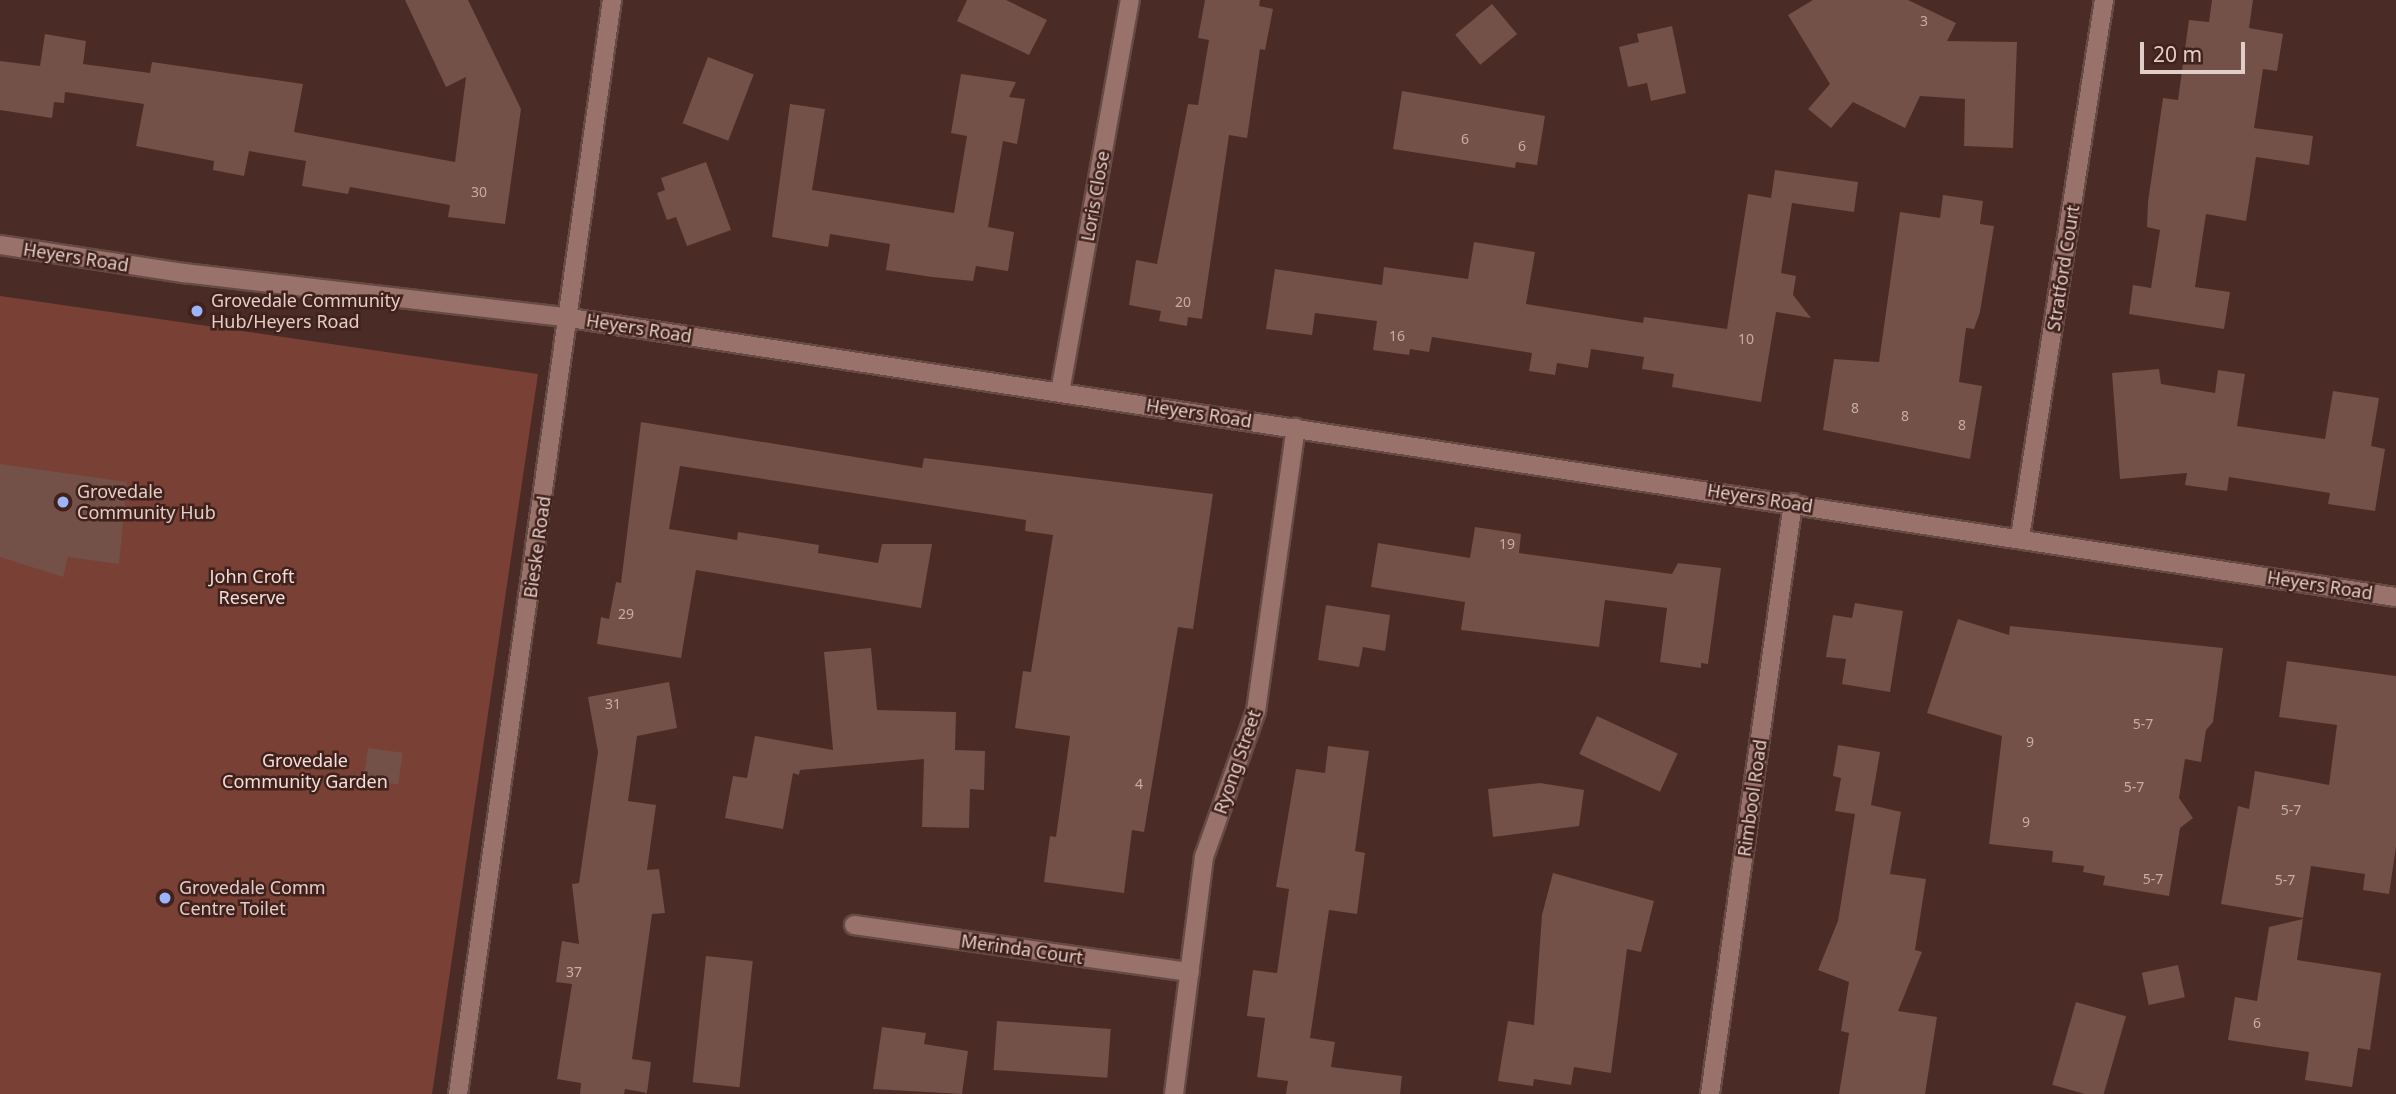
<!DOCTYPE html>
<html>
<head>
<meta charset="utf-8">
<style>
	body { margin:0 }
	#map { position:relative; width:2396px; height:1094px; overflow:hidden; background:#4b2b25; font-family:"Noto Sans",sans-serif }
	div>[style] { position:absolute }
	[style*='--x'] { left:calc(var(--x)*1px); top:calc(var(--y)*1px); width:calc(var(--w)*1px); rotate:calc(var(--a)*1deg) }
	.green>* { inset:0; background:#794136 }
	.building>* { inset:0; background:#735048; transform-origin:0 0 }
	.roads { filter:drop-shadow(2px 0 #654a45) drop-shadow(-2px 0 #654a45) drop-shadow(0 2px #654a45) drop-shadow(0 -2px #654a45) }
	.street>* { height:18px; margin:-9px; padding:0 9px; transform-origin:9px; border-radius:9px; background:#99736b }
	.secondary>* { height:18px; margin:-9px; padding:0 9px; transform-origin:9px; border-radius:9px; background:#99736b }
	.dots>* { width:19px; height:19px; translate:-50% -50%; box-sizing:border-box; border:4px solid #40211b; border-radius:50% }
	span { translate:-50% -50%; white-space:nowrap; text-align:center; line-height:1.15; -webkit-text-stroke:5px #40211b; paint-order:stroke }
	.number-label { font-size:14px; color:#c6aea8 }
	.number-label span { -webkit-text-stroke-width:0 }
	.street-label { font-size:18px; color:#e2cdc8 }
	.poi-label { font-size:18px; color:#e2cdc8 }
	.left { translate:0 -50%; text-align:left }
	.park-label { font-size:18px; color:#f2deda }
	.scale { position:absolute; left:2140px; top:42px; width:105px; height:32px; box-sizing:border-box; border:4px solid #e2cdc8; border-top:0; padding-left:9px; font-size:21px; line-height:24px; white-space:nowrap; color:#e2cdc8; -webkit-text-stroke:5px #40211b; paint-order:stroke }
</style>
</head>
<body>
<div id="map">
	<div class="green">
		<i style="clip-path:polygon(0 296px,538px 374px,432px 1094px,0 1094px)"></i>
	</div>
	<div class="building">
		<i style="clip-path:polygon(405px 0,468px 0,521px 109px,505px 224px,448px 217px,450px 205px,350px 187px,348px 194px,302px 186px,306px 161px,249px 151px,244px 176px,213px 170px,214px 161px,136px 146px,144px 104px,65px 92px,64px 103px,54px 102px,52px 118px,0 110px,0 61px,40px 66px,45px 34px,86px 41px,83px 64px,150px 73px,152px 62px,303px 84px,294px 132px,455px 162px,466px 77px,446px 87px)"></i>
		<i style="clip-path:polygon(967px 0,1006px 0,1047px 20px,1029px 55px,957px 21px)"></i>
		<i style="clip-path:polygon(1205px 0,1260px 0,1259px 6px,1273px 9px,1265px 50px,1260px 49px,1247px 138px,1229px 135px,1202px 319px,1188px 317px,1187px 326px,1159px 321px,1161px 311px,1129px 305px,1136px 260px,1157px 264px,1188px 104px,1198px 105px,1209px 40px,1198px 38px)"></i>
		<i style="clip-path:polygon(1813px 0,1908px 0,1956px 23px,1947px 41px,2017px 42px,2013px 148px,1964px 146px,1965px 99px,1920px 96px,1905px 128px,1853px 102px,1831px 128px,1808px 109px,1830px 84px,1788px 15px)"></i>
		<i style="clip-path:polygon(2212px 0,2253px 0,2249px 28px,2283px 34px,2277px 71px,2263px 69px,2254px 128px,2313px 136px,2309px 165px,2256px 157px,2246px 221px,2206px 214px,2195px 287px,2230px 292px,2224px 329px,2129px 314px,2133px 285px,2151px 288px,2160px 230px,2147px 227px,2148px 202px,2163px 98px,2178px 100px,2189px 20px,2209px 22px)"></i>
		<i style="left:1492px;top:4px;width:39px;height:48px;rotate:50deg"></i>
		<i style="clip-path:polygon(1672px 26px,1686px 93px,1651px 101px,1647px 83px,1628px 87px,1619px 47px,1639px 42px,1637px 34px)"></i>
		<i style="left:708px;top:57px;width:49px;height:71px;rotate:21deg"></i>
		<i style="clip-path:polygon(961px 74px,1016px 82px,1009px 97px,1025px 99px,1017px 144px,1003px 141px,988px 227px,1014px 232px,1008px 271px,976px 266px,973px 281px,932px 277px,886px 270px,890px 244px,830px 234px,828px 247px,772px 237px,790px 104px,825px 109px,812px 190px,954px 213px,967px 136px,951px 133px)"></i>
		<i style="clip-path:polygon(1402px 91px,1545px 116px,1537px 165px,1516px 162px,1515px 168px,1393px 149px)"></i>
		<i style="clip-path:polygon(706px 162px,731px 230px,687px 246px,676px 217px,667px 220px,657px 193px,665px 190px,661px 178px)"></i>
		<i style="clip-path:polygon(1775px 170px,1858px 182px,1854px 212px,1792px 203px,1781px 273px,1796px 276px,1793px 295px,1811px 318px,1776px 312px,1761px 402px,1672px 387px,1674px 374px,1642px 369px,1644px 357px,1591px 349px,1588px 368px,1557px 363px,1555px 375px,1529px 371px,1532px 353px,1432px 337px,1429px 352px,1410px 349px,1409px 355px,1373px 350px,1377px 321px,1315px 313px,1312px 335px,1266px 329px,1275px 269px,1382px 285px,1384px 267px,1468px 279px,1474px 242px,1535px 252px,1526px 304px,1643px 323px,1644px 317px,1727px 329px,1748px 194px,1771px 198px)"></i>
		<i style="clip-path:polygon(1943px 195px,1983px 201px,1980px 224px,1994px 226px,1980px 312px,1974px 329px,1966px 328px,1959px 382px,1982px 386px,1970px 459px,1823px 430px,1834px 359px,1879px 362px,1900px 212px,1940px 218px)"></i>
		<i style="clip-path:polygon(2159px 369px,2161px 384px,2215px 393px,2218px 370px,2245px 374px,2237px 426px,2325px 439px,2333px 391px,2379px 398px,2371px 446px,2385px 449px,2375px 511px,2328px 504px,2330px 493px,2229px 477px,2227px 491px,2185px 485px,2187px 473px,2120px 479px,2112px 373px)"></i>
		<i style="clip-path:polygon(641px 422px,922px 468px,924px 458px,1213px 494px,1193px 629px,1178px 627px,1144px 832px,1132px 830px,1124px 893px,1044px 882px,1050px 836px,1056px 837px,1070px 736px,1015px 728px,1023px 671px,1031px 672px,1053px 535px,1025px 531px,1026px 520px,680px 466px,669px 529px,737px 540px,738px 532px,819px 545px,818px 553px,878px 563px,882px 544px,932px 544px,921px 608px,696px 570px,681px 658px,597px 644px,601px 617px,609px 619px,616px 582px,621px 583px)"></i>
		<i style="clip-path:polygon(0 464px,127px 482px,119px 564px,68px 557px,63px 577px,0 557px)"></i>
		<i style="clip-path:polygon(1475px 527px,1521px 534px,1519px 553px,1672px 574px,1678px 563px,1721px 568px,1708px 664px,1701px 663px,1701px 668px,1660px 662px,1667px 608px,1605px 600px,1599px 647px,1461px 630px,1465px 602px,1371px 587px,1378px 543px,1470px 558px)"></i>
		<i style="clip-path:polygon(1855px 603px,1903px 611px,1890px 692px,1842px 684px,1846px 659px,1826px 657px,1833px 615px,1852px 618px)"></i>
		<i style="clip-path:polygon(1326px 605px,1390px 615px,1385px 651px,1363px 647px,1359px 667px,1318px 660px)"></i>
		<i style="clip-path:polygon(1958px 619px,2009px 635px,2010px 626px,2223px 648px,2213px 722px,2206px 730px,2201px 762px,2185px 759px,2179px 798px,2193px 818px,2180px 828px,2169px 896px,2103px 885px,2105px 876px,2083px 872px,2084px 866px,2052px 862px,2053px 851px,1989px 844px,2002px 736px,1927px 713px)"></i>
		<i style="clip-path:polygon(871px 648px,877px 710px,956px 712px,955px 750px,985px 751px,984px 790px,970px 789px,969px 828px,922px 827px,924px 759px,800px 770px,799px 775px,793px 773px,783px 829px,725px 818px,733px 776px,747px 778px,755px 736px,833px 750px,824px 652px)"></i>
		<i style="clip-path:polygon(2287px 661px,2396px 676px,2396px 847px,2389px 894px,2363px 890px,2365px 874px,2311px 866px,2303px 918px,2221px 904px,2238px 806px,2249px 809px,2255px 771px,2329px 785px,2337px 725px,2279px 717px)"></i>
		<i style="clip-path:polygon(669px 682px,677px 728px,637px 736px,628px 801px,656px 805px,647px 870px,659px 869px,665px 913px,652px 914px,632px 1059px,651px 1062px,647px 1093px,625px 1089px,624px 1094px,580px 1094px,581px 1083px,557px 1079px,572px 984px,556px 982px,562px 941px,579px 944px,572px 884px,579px 883px,598px 752px,588px 697px)"></i>
		<i style="left:1597px;top:716px;width:89px;height:42px;rotate:25deg"></i>
		<i style="clip-path:polygon(1838px 745px,1880px 752px,1871px 805px,1901px 812px,1890px 874px,1926px 879px,1915px 950px,1922px 952px,1898px 1011px,1937px 1017px,1925px 1094px,1839px 1094px,1849px 1033px,1841px 1031px,1849px 982px,1818px 970px,1838px 921px,1855px 814px,1835px 811px,1841px 778px,1833px 776px)"></i>
		<i style="clip-path:polygon(1328px 746px,1369px 751px,1355px 851px,1365px 853px,1357px 914px,1329px 910px,1310px 1038px,1335px 1042px,1331px 1067px,1402px 1076px,1400px 1094px,1286px 1094px,1288px 1081px,1257px 1077px,1265px 1018px,1247px 1016px,1253px 970px,1277px 973px,1289px 889px,1276px 887px,1296px 769px,1325px 773px)"></i>
		<i style="left:368px;top:748px;width:35px;height:32px;rotate:8deg"></i>
		<i style="clip-path:polygon(1540px 783px,1584px 790px,1579px 826px,1493px 837px,1488px 789px)"></i>
		<i style="clip-path:polygon(1553px 873px,1654px 901px,1641px 952px,1627px 949px,1611px 1073px,1574px 1067px,1571px 1085px,1534px 1079px,1533px 1086px,1498px 1081px,1508px 1021px,1534px 1025px,1542px 915px)"></i>
		<i style="clip-path:polygon(2303px 919px,2297px 960px,2381px 973px,2370px 1050px,2358px 1048px,2352px 1087px,2305px 1080px,2309px 1052px,2228px 1040px,2235px 997px,2257px 1001px,2269px 927px)"></i>
		<i style="left:706px;top:956px;width:47px;height:127px;rotate:6deg"></i>
		<i style="left:2178px;top:965px;width:33px;height:37px;rotate:78deg"></i>
		<i style="left:2076px;top:1002px;width:52px;height:86px;rotate:16deg"></i>
		<i style="left:997px;top:1021px;width:114px;height:49px;rotate:4deg"></i>
		<i style="clip-path:polygon(882px 1027px,926px 1033px,924px 1044px,968px 1051px,962px 1094px,873px 1089px)"></i>
	</div>
	<div class="roads">
		<div class="street">
			<i style="--x:1060;--y:392;--w:398;--a:-79.9"></i>
			<i style="--x:2020;--y:537;--w:544;--a:-81.11"></i>
			<i style="--x:854;--y:925;--w:339;--a:8"></i>
			<i style="--x:458;--y:1094;--w:1105;--a:-81.99"></i>
			<i style="--x:1174;--y:1094;--w:239;--a:-82.8"></i>
			<i style="--x:1204;--y:857;--w:155;--a:-70.4"></i>
			<i style="--x:1256;--y:711;--w:286;--a:-82"></i>
			<i style="--x:1710;--y:1094;--w:597;--a:-82.01"></i>
		</div>
		<div class="secondary">
			<i style="--x:0;--y:245;--w:186;--a:8.7"></i>
			<i style="--x:184;--y:273;--w:389;--a:6.6"></i>
			<i style="--x:570;--y:318;--w:1847;--a:8.69"></i>
		</div>
	</div>
	<div class="dots">
		<i style="left:197px;top:311px;background:#9cb4fd"></i>
		<i style="left:63px;top:502px;background:#9cb4fd"></i>
		<i style="left:165px;top:898px;background:#9cb4fd"></i>
	</div>
	<div class="number-label">
		<span style="left:1924px;top:21px">3</span>
		<span style="left:1465px;top:139px">6</span>
		<span style="left:1522px;top:146px">6</span>
		<span style="left:479px;top:192px">30</span>
		<span style="left:1183px;top:302px">20</span>
		<span style="left:1397px;top:336px">16</span>
		<span style="left:1746px;top:339px">10</span>
		<span style="left:1855px;top:408px">8</span>
		<span style="left:1905px;top:416px">8</span>
		<span style="left:1962px;top:425px">8</span>
		<span style="left:1507px;top:544px">19</span>
		<span style="left:626px;top:614px">29</span>
		<span style="left:613px;top:704px">31</span>
		<span style="left:2143px;top:724px">5-7</span>
		<span style="left:2030px;top:742px">9</span>
		<span style="left:1139px;top:784px">4</span>
		<span style="left:2134px;top:787px">5-7</span>
		<span style="left:2291px;top:810px">5-7</span>
		<span style="left:2026px;top:822px">9</span>
		<span style="left:2153px;top:879px">5-7</span>
		<span style="left:2285px;top:880px">5-7</span>
		<span style="left:574px;top:972px">37</span>
		<span style="left:2257px;top:1023px">6</span>
	</div>
	<div class="street-label">
		<span style="left:1095px;top:196px;rotate:-80deg">Loris Close</span>
		<span style="left:76px;top:257px;rotate:9deg">Heyers Road</span>
		<span style="left:2063px;top:268px;rotate:-81deg">Stratford Court</span>
		<span style="left:639px;top:328px;rotate:9deg">Heyers Road</span>
		<span style="left:1199px;top:413px;rotate:9deg">Heyers Road</span>
		<span style="left:1760px;top:498px;rotate:9deg">Heyers Road</span>
		<span style="left:537px;top:547px;rotate:-82deg">Bieske Road</span>
		<span style="left:2320px;top:585px;rotate:9deg">Heyers Road</span>
		<span style="left:1237px;top:762px;rotate:-71deg">Ryong Street</span>
		<span style="left:1752px;top:798px;rotate:-82deg">Rimbool Road</span>
		<span style="left:1022px;top:949px;rotate:8deg">Merinda Court</span>
	</div>
	<div class="poi-label">
		<span class="left" style="left:211px;top:311px">Grovedale Community<br>Hub/Heyers Road</span>
		<span class="left" style="left:77px;top:502px">Grovedale<br>Community Hub</span>
		<span class="left" style="left:179px;top:898px">Grovedale Comm<br>Centre Toilet</span>
	</div>
	<div class="park-label">
		<span style="left:252px;top:587px">John Croft<br>Reserve</span>
		<span style="left:305px;top:771px">Grovedale<br>Community Garden</span>
	</div>
	<div class="scale">20 m</div>
</div>
</body>
</html>
